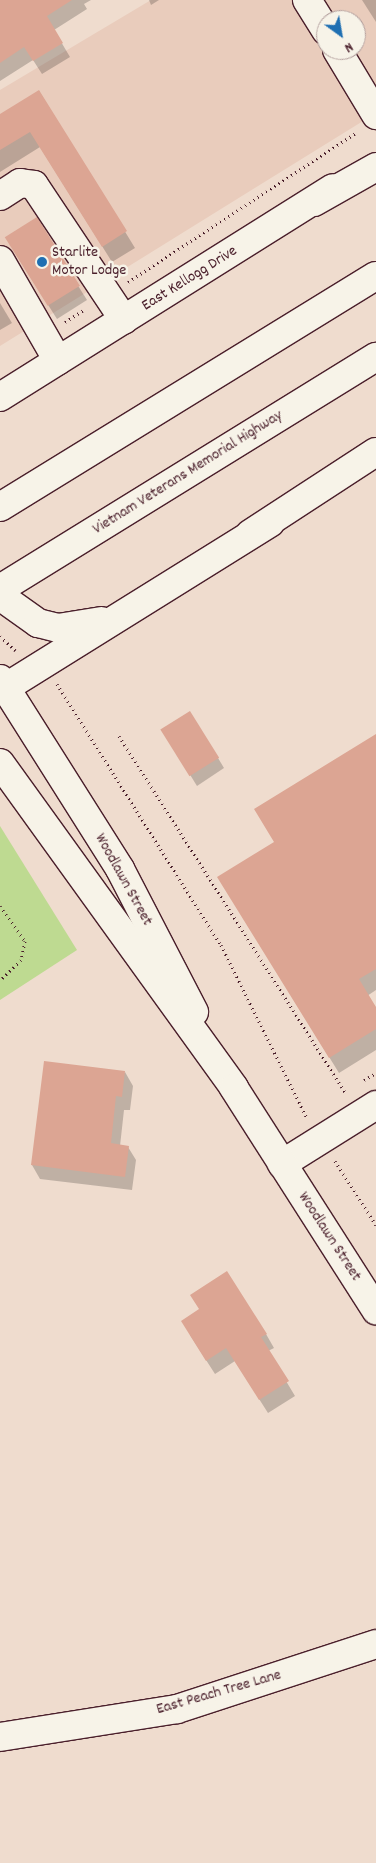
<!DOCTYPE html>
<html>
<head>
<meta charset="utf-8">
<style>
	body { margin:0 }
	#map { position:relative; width:376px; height:1863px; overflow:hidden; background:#efdcce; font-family:Dekko,sans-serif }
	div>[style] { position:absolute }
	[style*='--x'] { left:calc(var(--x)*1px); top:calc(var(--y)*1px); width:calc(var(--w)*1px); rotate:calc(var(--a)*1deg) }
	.built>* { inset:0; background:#e9ccbc }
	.green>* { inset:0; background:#beda91 }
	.shadow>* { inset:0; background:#0003 }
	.building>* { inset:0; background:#dca593; transform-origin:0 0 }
	.path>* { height:3px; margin-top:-1.5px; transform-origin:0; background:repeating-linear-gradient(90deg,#4a1f2b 0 1px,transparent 0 5px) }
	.roads { filter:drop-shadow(1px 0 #4a1f2b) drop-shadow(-1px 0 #4a1f2b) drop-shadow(0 1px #4a1f2b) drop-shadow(0 -1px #4a1f2b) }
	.minor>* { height:28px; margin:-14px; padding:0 14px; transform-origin:14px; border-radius:14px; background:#f7f3e8 }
	.major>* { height:28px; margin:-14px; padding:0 14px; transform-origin:14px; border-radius:14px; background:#f7f3e8 }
	.highway>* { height:28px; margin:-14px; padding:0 14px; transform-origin:14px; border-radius:14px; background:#f7f3e8 }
	.dots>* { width:14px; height:14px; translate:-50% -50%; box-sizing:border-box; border:2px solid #f7f3e8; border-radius:50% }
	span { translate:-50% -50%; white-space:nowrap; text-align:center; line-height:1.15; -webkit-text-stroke:5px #f7f3e8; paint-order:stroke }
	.poi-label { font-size:16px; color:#4a1f2b }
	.left { translate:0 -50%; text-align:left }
	.street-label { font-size:16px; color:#4a1f2b }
	.north { position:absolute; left:316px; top:10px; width:50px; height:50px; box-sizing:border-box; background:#f7f3e8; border:1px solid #b29e9c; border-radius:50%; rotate:148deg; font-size:14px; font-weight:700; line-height:20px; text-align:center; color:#4a1f2b }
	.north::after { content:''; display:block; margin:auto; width:18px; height:22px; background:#1f6fb2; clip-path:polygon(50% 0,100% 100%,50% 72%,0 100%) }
</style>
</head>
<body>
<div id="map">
	<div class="built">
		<i style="clip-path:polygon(evenodd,151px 0,376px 0,376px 113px,0 346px,0 90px,151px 0,326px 20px,356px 20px,356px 50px,326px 50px,326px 20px)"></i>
	</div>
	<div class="green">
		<i style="clip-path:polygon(0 826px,77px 950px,0 1000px)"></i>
	</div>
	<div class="shadow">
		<i style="clip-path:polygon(0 0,91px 0,84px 4px,87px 9px,54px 30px,70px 57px,42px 74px,33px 60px,0 81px)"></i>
		<i style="clip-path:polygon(149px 0,159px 0,151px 5px)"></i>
		<i style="clip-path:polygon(362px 0,376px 0,376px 22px)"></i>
		<i style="clip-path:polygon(39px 91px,135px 248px,112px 262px,40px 147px,0 172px,0 116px)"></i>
		<i style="clip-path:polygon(36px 219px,87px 300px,57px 319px,14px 251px)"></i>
		<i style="clip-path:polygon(0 303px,12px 323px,0 330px)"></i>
		<i style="clip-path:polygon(376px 736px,376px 990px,367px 996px,376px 1009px,376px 1050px,339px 1073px,228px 893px)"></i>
		<i style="clip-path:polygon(168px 739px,218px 758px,224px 768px,197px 786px)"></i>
		<i style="clip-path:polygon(125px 1072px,133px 1086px,130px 1110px,124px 1110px,120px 1146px,128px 1147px,136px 1160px,132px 1190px,40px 1179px,32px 1165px)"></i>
		<i style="clip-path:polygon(266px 1334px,274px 1348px,268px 1351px,295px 1396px,268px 1413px,235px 1361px,215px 1374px,190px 1335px)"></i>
	</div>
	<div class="building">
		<i style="clip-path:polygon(0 0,72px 0,47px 16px,63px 43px,33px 61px,24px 47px,0 63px)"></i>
		<i style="clip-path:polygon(39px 90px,127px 231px,102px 247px,30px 132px,0 150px,0 114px)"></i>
		<i style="left:37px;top:217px;width:81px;height:38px;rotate:58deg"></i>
		<i style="left:190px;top:711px;width:55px;height:35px;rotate:58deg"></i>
		<i style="clip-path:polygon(376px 734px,376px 969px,359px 979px,376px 1007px,376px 1029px,329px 1058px,217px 877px,274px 842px,254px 809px)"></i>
		<i style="clip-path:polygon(44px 1061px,125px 1071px,122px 1097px,116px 1096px,111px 1143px,129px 1146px,125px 1177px,31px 1165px)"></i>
		<i style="clip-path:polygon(227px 1271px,267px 1334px,261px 1337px,289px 1381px,259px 1400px,226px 1348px,206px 1361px,181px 1321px,199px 1309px,190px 1295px)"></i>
	</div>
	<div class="path">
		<i style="--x:128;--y:282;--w:274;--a:-33.2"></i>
		<i style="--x:65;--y:322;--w:24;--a:-33"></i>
		<i style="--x:0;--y:636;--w:21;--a:43"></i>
		<i style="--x:57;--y:684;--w:308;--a:57.9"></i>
		<i style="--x:221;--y:945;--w:193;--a:63.6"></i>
		<i style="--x:119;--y:736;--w:422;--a:57.6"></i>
		<i style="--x:0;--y:906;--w:43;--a:54.5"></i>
		<i style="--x:25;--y:941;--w:19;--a:102"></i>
		<i style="--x:21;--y:960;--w:29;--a:136"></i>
		<i style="--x:364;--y:1080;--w:14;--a:-30"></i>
		<i style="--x:335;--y:1161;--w:76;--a:57.4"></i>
	</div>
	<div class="roads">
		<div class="minor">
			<i style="--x:307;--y:0;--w:36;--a:58"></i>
			<i style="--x:337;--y:50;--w:76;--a:59"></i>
			<i style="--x:0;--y:196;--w:24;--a:-33"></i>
			<i style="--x:20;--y:183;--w:14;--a:8"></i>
			<i style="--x:34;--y:185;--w:162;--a:56.3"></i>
			<i style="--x:0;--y:260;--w:116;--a:60.1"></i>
			<i style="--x:282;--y:1164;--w:111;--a:-32.1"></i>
			<i style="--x:0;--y:1737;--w:179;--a:-9"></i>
			<i style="--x:177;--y:1709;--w:209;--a:-18.1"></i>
		</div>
		<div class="major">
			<i style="--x:0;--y:397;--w:393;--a:-32.1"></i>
			<i style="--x:0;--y:596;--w:47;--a:35.4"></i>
			<i style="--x:38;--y:623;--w:21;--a:14"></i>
			<i style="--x:58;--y:628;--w:44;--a:-9.2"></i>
			<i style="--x:0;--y:679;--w:225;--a:57.7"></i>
			<i style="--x:120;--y:869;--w:161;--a:62.6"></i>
			<i style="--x:0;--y:691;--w:318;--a:-31.9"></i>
			<i style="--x:0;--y:763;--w:400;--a:54.2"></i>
			<i style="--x:234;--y:1088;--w:264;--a:57.4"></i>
		</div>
		<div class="highway">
			<i style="--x:314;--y:202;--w:71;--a:-29.4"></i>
			<i style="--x:0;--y:507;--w:441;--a:-31.6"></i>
			<i style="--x:250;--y:534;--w:150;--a:-33.1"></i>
			<i style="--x:0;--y:589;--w:442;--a:-31.7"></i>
		</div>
	</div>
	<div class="dots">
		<i style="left:42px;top:262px;background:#1f6fb2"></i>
	</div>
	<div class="poi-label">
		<span class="left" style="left:52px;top:262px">Starlite<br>Motor Lodge</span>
	</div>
	<div class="street-label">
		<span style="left:190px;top:279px;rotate:-32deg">East Kellogg Drive</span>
		<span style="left:188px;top:473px;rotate:-32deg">Vietnam Veterans Memorial Highway</span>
		<span style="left:123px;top:880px;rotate:61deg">Woodlawn Street</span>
		<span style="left:329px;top:1237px;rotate:57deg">Woodlawn Street</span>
		<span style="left:219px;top:1693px;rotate:-16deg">East Peach Tree Lane</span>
	</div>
	<div class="north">N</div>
</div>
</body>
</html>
